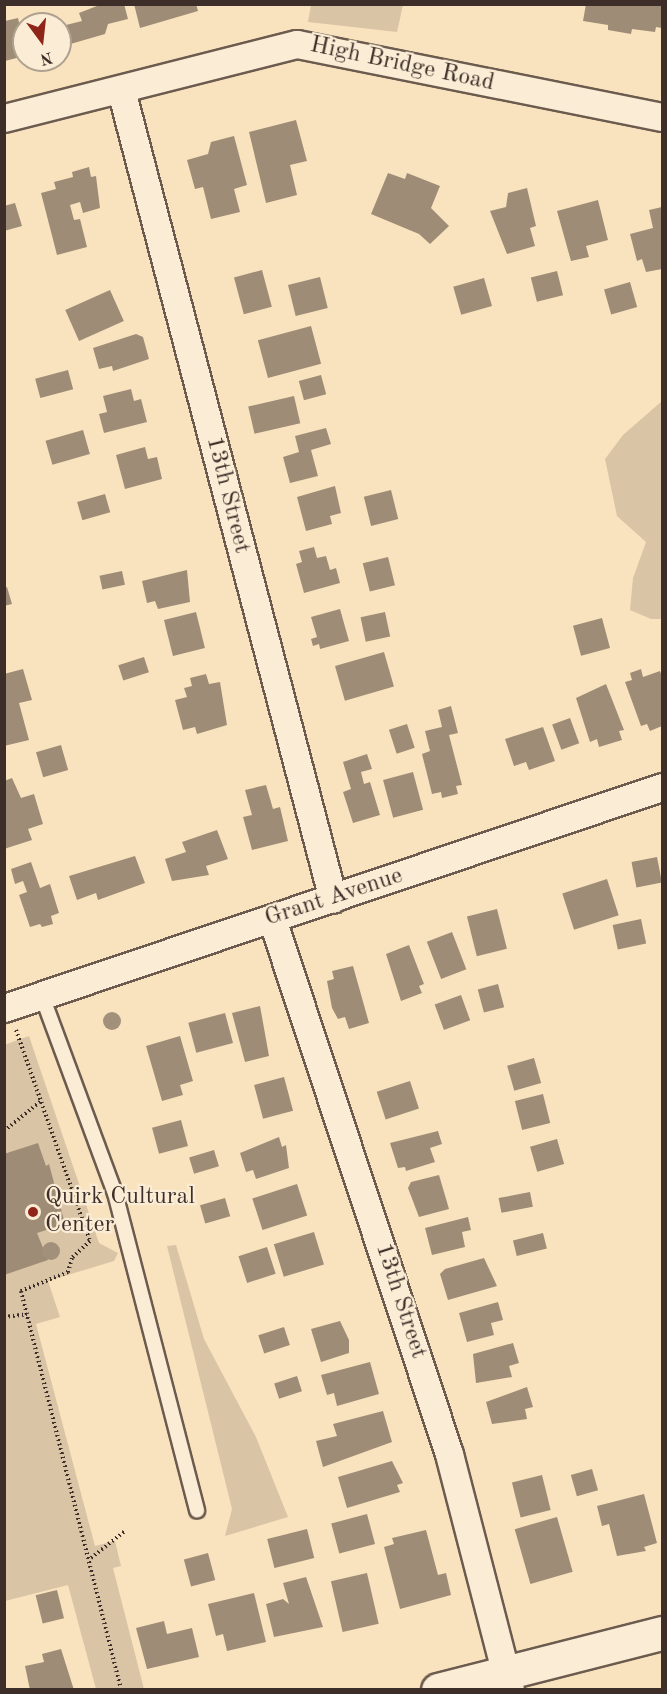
<!DOCTYPE html>
<html>
<head>
<meta charset="utf-8">
<style>
	body { margin:0 }
	#map { position:relative; width:667px; height:1694px; overflow:hidden; background:#f9e3be; font-family:"Old Standard TT",serif }
	div>[style] { position:absolute }
	[style*='--x'] { left:calc(var(--x)*1px); top:calc(var(--y)*1px); width:calc(var(--w)*1px); rotate:calc(var(--a)*1deg) }
	.green>* { inset:0; background:#d9c4a5 }
	.building>* { inset:0; background:#9f8c76; transform-origin:0 0 }
	.path>* { height:4px; margin-top:-2px; transform-origin:0; background:repeating-linear-gradient(90deg,#3d2e29 0 1.5px,transparent 0 4.5px) }
	.roads { filter:drop-shadow(2px 0 #6c5b4e) drop-shadow(-2px 0 #6c5b4e) drop-shadow(0 2px #6c5b4e) drop-shadow(0 -2px #6c5b4e) }
	.service>* { height:14px; margin:-7px; padding:0 7px; transform-origin:7px; border-radius:7px; background:#fbedd5 }
	.minor>* { height:27px; margin:-13.5px; padding:0 13.5px; transform-origin:13.5px; border-radius:13.5px; background:#fbedd5 }
	.tertiary>* { height:33px; margin:-16.5px; padding:0 16.5px; transform-origin:16.5px; border-radius:16.5px; background:#fbedd5 }
	.trees>* { width:18px; height:18px; margin:-9px; border-radius:50%; background:#a3907a }
	.dots>* { width:16px; height:16px; translate:-50% -50%; box-sizing:border-box; border:3px solid #fbedd5; border-radius:50% }
	span { translate:-50% -50%; white-space:nowrap; text-align:center; line-height:1.15; -webkit-text-stroke:4.5px #fbedd5; paint-order:stroke }
	.street-label { font-size:24px; color:#3d2e29 }
	.poi-label { font-size:24px; color:#3d2e29 }
	.left { translate:0 -50%; text-align:left }
	.frame { position:absolute; inset:0; border:6px solid #3d2e29; pointer-events:none }
	.north { position:absolute; left:12px; top:12px; width:60px; height:60px; box-sizing:border-box; background:#fbedd5; border:2px solid #afa190; border-radius:50%; rotate:165deg; font-size:16px; font-weight:700; line-height:24px; text-align:center; color:#3d2e29 }
	.north::after { content:''; display:block; margin:auto; width:21px; height:27px; background:#8f2418; clip-path:polygon(50% 0,100% 100%,50% 72%,0 100%) }
</style>
</head>
<body>
<div id="map">
	<div class="green">
		<i style="clip-path:polygon(311px 5px,311px 4px,403px 5px,397px 32px,308px 22px)"></i>
		<i style="clip-path:polygon(662px 401px,662px 619px,651px 619px,630px 610px,633px 578px,646px 542px,617px 516px,605px 459px,623px 435px)"></i>
		<i style="clip-path:polygon(29px 1036px,99px 1243px,118px 1253px,114px 1261px,48px 1281px,60px 1317px,36px 1324px,95px 1546px,115px 1541px,121px 1566px,113px 1568px,144px 1689px,96px 1689px,68px 1585px,5px 1601px,4px 1045px)"></i>
		<i style="clip-path:polygon(176px 1245px,204px 1339px,256px 1437px,288px 1517px,225px 1536px,232px 1509px,167px 1246px)"></i>
	</div>
	<div class="building">
		<i style="clip-path:polygon(102px 4px,124px 4px,128px 19px,108px 24px,105px 34px,67px 45px,62px 26px,82px 21px,79px 13px)"></i>
		<i style="clip-path:polygon(134px 4px,196px 4px,198px 11px,140px 28px)"></i>
		<i style="clip-path:polygon(586px 4px,662px 4px,662px 28px,656px 27px,655px 32px,632px 29px,631px 34px,608px 30px,608px 25px,583px 21px)"></i>
		<i style="clip-path:polygon(18px 18px,20px 27px,24px 26px,24px 56px,5px 61px,5px 21px)"></i>
		<i style="clip-path:polygon(296px 120px,307px 161px,290px 165px,297px 195px,266px 203px,249px 132px)"></i>
		<i style="clip-path:polygon(234px 136px,247px 185px,234px 189px,240px 212px,211px 219px,203px 187px,195px 189px,187px 160px,208px 154px,211px 142px)"></i>
		<i style="clip-path:polygon(89px 167px,91px 177px,96px 176px,100px 208px,83px 213px,80px 202px,70px 205px,74px 220px,80px 219px,87px 247px,57px 255px,41px 193px,56px 189px,54px 182px,73px 177px,72px 172px)"></i>
		<i style="clip-path:polygon(388px 173px,405px 179px,407px 173px,440px 186px,431px 208px,449px 226px,430px 244px,419px 234px,371px 214px)"></i>
		<i style="clip-path:polygon(527px 188px,536px 226px,530px 228px,535px 246px,507px 254px,490px 211px,506px 207px,508px 193px)"></i>
		<i style="clip-path:polygon(598px 200px,608px 240px,586px 246px,589px 257px,571px 261px,557px 211px)"></i>
		<i style="clip-path:polygon(15px 203px,22px 226px,4px 231px,4px 206px)"></i>
		<i style="clip-path:polygon(662px 207px,662px 269px,646px 272px,642px 259px,637px 261px,630px 234px,653px 228px,649px 210px)"></i>
		<i style="left:262px;top:270px;width:38px;height:29px;rotate:75deg"></i>
		<i style="left:557px;top:271px;width:25px;height:27px;rotate:76deg"></i>
		<i style="left:320px;top:277px;width:32px;height:33px;rotate:76deg"></i>
		<i style="left:484px;top:278px;width:29px;height:32px;rotate:74deg"></i>
		<i style="left:630px;top:282px;width:26px;height:27px;rotate:74deg"></i>
		<i style="left:110px;top:290px;width:34px;height:49px;rotate:66deg"></i>
		<i style="left:311px;top:326px;width:39px;height:55px;rotate:75deg"></i>
		<i style="clip-path:polygon(136px 334px,143px 337px,149px 359px,113px 371px,112px 366px,99px 369px,93px 348px)"></i>
		<i style="left:68px;top:370px;width:20px;height:34px;rotate:75deg"></i>
		<i style="left:321px;top:375px;width:20px;height:23px;rotate:75deg"></i>
		<i style="clip-path:polygon(131px 389px,134px 401px,141px 399px,147px 422px,104px 433px,99px 414px,107px 412px,103px 396px)"></i>
		<i style="left:294px;top:396px;width:28px;height:47px;rotate:77deg"></i>
		<i style="clip-path:polygon(326px 428px,331px 444px,311px 450px,318px 476px,290px 483px,283px 457px,299px 452px,295px 436px)"></i>
		<i style="left:83px;top:430px;width:25px;height:39px;rotate:74deg"></i>
		<i style="clip-path:polygon(145px 447px,148px 459px,157px 457px,162px 479px,125px 489px,116px 455px)"></i>
		<i style="clip-path:polygon(335px 486px,341px 513px,330px 516px,332px 524px,306px 531px,297px 497px)"></i>
		<i style="left:391px;top:490px;width:30px;height:28px;rotate:76deg"></i>
		<i style="left:105px;top:494px;width:19px;height:29px;rotate:74deg"></i>
		<i style="clip-path:polygon(314px 547px,317px 558px,326px 556px,330px 570px,336px 568px,340px 583px,304px 593px,296px 564px,302px 562px,299px 551px)"></i>
		<i style="left:388px;top:557px;width:29px;height:26px;rotate:76deg"></i>
		<i style="clip-path:polygon(187px 570px,190px 602px,158px 609px,155px 601px,147px 603px,142px 581px)"></i>
		<i style="left:122px;top:571px;width:14px;height:23px;rotate:78deg"></i>
		<i style="clip-path:polygon(7px 587px,12px 604px,4px 606px,4px 588px)"></i>
		<i style="clip-path:polygon(340px 609px,349px 641px,320px 649px,319px 644px,313px 646px,311px 639px,317px 637px,311px 617px)"></i>
		<i style="left:196px;top:612px;width:37px;height:33px;rotate:76deg"></i>
		<i style="left:385px;top:612px;width:25px;height:25px;rotate:78deg"></i>
		<i style="left:602px;top:618px;width:31px;height:30px;rotate:75deg"></i>
		<i style="left:384px;top:652px;width:36px;height:51px;rotate:74deg"></i>
		<i style="left:144px;top:657px;width:16px;height:27px;rotate:72deg"></i>
		<i style="clip-path:polygon(23px 669px,32px 700px,19px 703px,29px 740px,4px 746px,4px 674px)"></i>
		<i style="clip-path:polygon(641px 669px,643px 677px,660px 671px,662px 677px,662px 726px,650px 731px,647px 724px,641px 726px,625px 682px,632px 680px,630px 673px)"></i>
		<i style="clip-path:polygon(206px 674px,209px 684px,220px 682px,227px 725px,197px 734px,195px 727px,183px 730px,175px 700px,187px 697px,184px 688px,192px 686px,190px 678px)"></i>
		<i style="clip-path:polygon(606px 684px,624px 730px,619px 731px,622px 740px,599px 747px,597px 739px,590px 742px,576px 698px)"></i>
		<i style="clip-path:polygon(451px 706px,458px 733px,449px 735px,462px 785px,456px 786px,458px 794px,442px 798px,441px 792px,432px 794px,422px 754px,430px 751px,425px 731px,442px 727px,438px 710px)"></i>
		<i style="left:570px;top:718px;width:27px;height:19px;rotate:70deg"></i>
		<i style="left:407px;top:724px;width:25px;height:19px;rotate:72deg"></i>
		<i style="clip-path:polygon(543px 727px,555px 761px,529px 770px,526px 762px,514px 766px,505px 739px)"></i>
		<i style="left:61px;top:745px;width:26px;height:26px;rotate:74deg"></i>
		<i style="clip-path:polygon(367px 754px,372px 769px,361px 772px,364px 784px,370px 782px,380px 815px,353px 823px,343px 792px,351px 789px,343px 762px)"></i>
		<i style="left:413px;top:772px;width:39px;height:31px;rotate:75deg"></i>
		<i style="clip-path:polygon(12px 778px,21px 798px,34px 794px,43px 824px,28px 829px,32px 840px,4px 849px,4px 781px)"></i>
		<i style="clip-path:polygon(266px 785px,273px 809px,280px 807px,288px 841px,252px 850px,243px 817px,252px 815px,245px 790px)"></i>
		<i style="clip-path:polygon(217px 830px,228px 859px,206px 866px,209px 875px,172px 881px,165px 859px,186px 852px,182px 842px)"></i>
		<i style="clip-path:polygon(135px 856px,145px 883px,98px 900px,96px 893px,77px 900px,69px 876px)"></i>
		<i style="left:657px;top:857px;width:26px;height:26px;rotate:79deg"></i>
		<i style="clip-path:polygon(31px 862px,40px 888px,50px 884px,59px 913px,51px 916px,53px 924px,42px 927px,40px 924px,30px 927px,19px 895px,27px 892px,23px 881px,15px 884px,11px 869px)"></i>
		<i style="left:607px;top:879px;width:38px;height:47px;rotate:72deg"></i>
		<i style="left:497px;top:909px;width:41px;height:31px;rotate:76deg"></i>
		<i style="left:641px;top:919px;width:25px;height:29px;rotate:78deg"></i>
		<i style="left:452px;top:932px;width:40px;height:27px;rotate:69deg"></i>
		<i style="clip-path:polygon(409px 945px,424px 984px,419px 986px,422px 993px,401px 1001px,386px 954px)"></i>
		<i style="clip-path:polygon(353px 966px,369px 1023px,349px 1029px,345px 1017px,338px 1019px,332px 1008px,327px 981px,334px 979px,332px 971px)"></i>
		<i style="left:498px;top:984px;width:24px;height:21px;rotate:75deg"></i>
		<i style="left:461px;top:995px;width:27px;height:28px;rotate:70deg"></i>
		<i style="clip-path:polygon(260px 1006px,269px 1056px,245px 1062px,232px 1013px)"></i>
		<i style="left:225px;top:1013px;width:31px;height:38px;rotate:75deg"></i>
		<i style="clip-path:polygon(180px 1036px,193px 1081px,180px 1085px,183px 1095px,162px 1101px,146px 1046px)"></i>
		<i style="left:534px;top:1058px;width:26px;height:28px;rotate:74deg"></i>
		<i style="left:284px;top:1077px;width:35px;height:31px;rotate:75deg"></i>
		<i style="left:410px;top:1081px;width:29px;height:35px;rotate:72deg"></i>
		<i style="left:543px;top:1094px;width:30px;height:29px;rotate:76deg"></i>
		<i style="left:181px;top:1120px;width:27px;height:30px;rotate:75deg"></i>
		<i style="clip-path:polygon(438px 1131px,442px 1144px,430px 1148px,435px 1162px,406px 1171px,405px 1167px,398px 1168px,390px 1143px)"></i>
		<i style="clip-path:polygon(279px 1137px,282px 1147px,286px 1145px,289px 1168px,256px 1179px,253px 1170px,246px 1172px,240px 1153px)"></i>
		<i style="left:557px;top:1139px;width:26px;height:28px;rotate:74deg"></i>
		<i style="clip-path:polygon(38px 1143px,46px 1166px,49px 1164px,65px 1224px,37px 1233px,48px 1260px,4px 1275px,4px 1154px)"></i>
		<i style="left:214px;top:1150px;width:17px;height:26px;rotate:73deg"></i>
		<i style="clip-path:polygon(439px 1175px,449px 1209px,419px 1217px,408px 1188px,411px 1182px)"></i>
		<i style="left:297px;top:1184px;width:33px;height:47px;rotate:72deg"></i>
		<i style="left:530px;top:1192px;width:15px;height:32px;rotate:79deg"></i>
		<i style="left:225px;top:1198px;width:19px;height:26px;rotate:74deg"></i>
		<i style="clip-path:polygon(468px 1217px,471px 1230px,462px 1232px,465px 1247px,432px 1255px,425px 1228px)"></i>
		<i style="left:314px;top:1232px;width:34px;height:42px;rotate:73deg"></i>
		<i style="left:543px;top:1233px;width:16px;height:31px;rotate:76deg"></i>
		<i style="left:267px;top:1247px;width:28px;height:30px;rotate:72deg"></i>
		<i style="clip-path:polygon(484px 1258px,497px 1286px,448px 1300px,440px 1274px,445px 1269px)"></i>
		<i style="clip-path:polygon(498px 1302px,503px 1320px,491px 1323px,494px 1335px,467px 1342px,459px 1313px)"></i>
		<i style="clip-path:polygon(340px 1321px,349px 1340px,349px 1353px,321px 1362px,311px 1329px)"></i>
		<i style="left:284px;top:1327px;width:19px;height:27px;rotate:72deg"></i>
		<i style="clip-path:polygon(513px 1343px,519px 1363px,509px 1366px,512px 1377px,476px 1383px,473px 1354px)"></i>
		<i style="clip-path:polygon(370px 1362px,379px 1394px,337px 1406px,334px 1393px,327px 1395px,321px 1375px)"></i>
		<i style="left:297px;top:1376px;width:16px;height:24px;rotate:72deg"></i>
		<i style="clip-path:polygon(527px 1387px,533px 1407px,525px 1409px,527px 1419px,492px 1424px,486px 1402px)"></i>
		<i style="clip-path:polygon(383px 1411px,392px 1442px,323px 1467px,316px 1441px,337px 1436px,333px 1424px)"></i>
		<i style="clip-path:polygon(392px 1461px,403px 1483px,397px 1485px,400px 1492px,347px 1508px,338px 1477px)"></i>
		<i style="left:592px;top:1469px;width:22px;height:22px;rotate:74deg"></i>
		<i style="left:542px;top:1475px;width:36px;height:31px;rotate:76deg"></i>
		<i style="clip-path:polygon(644px 1494px,657px 1543px,644px 1547px,646px 1551px,617px 1556px,609px 1524px,602px 1526px,597px 1506px)"></i>
		<i style="left:367px;top:1514px;width:31px;height:37px;rotate:75deg"></i>
		<i style="left:557px;top:1517px;width:57px;height:44px;rotate:74deg"></i>
		<i style="left:307px;top:1529px;width:30px;height:41px;rotate:76deg"></i>
		<i style="clip-path:polygon(426px 1530px,438px 1575px,446px 1573px,451px 1595px,400px 1609px,384px 1547px,394px 1544px,392px 1538px)"></i>
		<i style="left:208px;top:1553px;width:28px;height:25px;rotate:75deg"></i>
		<i style="left:367px;top:1573px;width:52px;height:37px;rotate:77deg"></i>
		<i style="clip-path:polygon(306px 1577px,323px 1627px,274px 1637px,266px 1604px,283px 1599px,289px 1604px,283px 1583px)"></i>
		<i style="left:57px;top:1590px;width:29px;height:22px;rotate:76deg"></i>
		<i style="clip-path:polygon(254px 1593px,266px 1642px,227px 1651px,223px 1634px,216px 1636px,208px 1604px)"></i>
		<i style="clip-path:polygon(164px 1621px,167px 1634px,192px 1628px,199px 1657px,147px 1669px,136px 1628px)"></i>
		<i style="clip-path:polygon(61px 1649px,74px 1690px,30px 1690px,25px 1666px,44px 1662px,42px 1654px)"></i>
	</div>
	<div class="path">
		<i style="--x:16;--y:1030;--w:224;--a:70.7"></i>
		<i style="--x:90;--y:1241;--w:25;--a:137"></i>
		<i style="--x:72;--y:1258;--w:15;--a:106"></i>
		<i style="--x:68;--y:1272;--w:51;--a:158"></i>
		<i style="--x:21;--y:1291;--w:411;--a:75.9"></i>
		<i style="--x:4;--y:1131;--w:48;--a:-39"></i>
		<i style="--x:4;--y:1317;--w:23;--a:-7"></i>
		<i style="--x:91;--y:1558;--w:43;--a:-38.5"></i>
	</div>
	<div class="roads">
		<div class="service">
			<i style="--x:42;--y:996;--w:210;--a:69.7"></i>
			<i style="--x:115;--y:1193;--w:328;--a:75.5"></i>
		</div>
		<div class="minor">
			<i style="--x:121;--y:90;--w:836;--a:75.32"></i>
			<i style="--x:4;--y:118;--w:302;--a:-14.2"></i>
			<i style="--x:297;--y:44;--w:372;--a:11.3"></i>
			<i style="--x:272;--y:919;--w:564;--a:71.69"></i>
			<i style="--x:449;--y:1454;--w:244;--a:75.5"></i>
			<i style="--x:4;--y:1008;--w:694;--a:-18.57"></i>
		</div>
		<div class="tertiary">
			<i style="--x:438;--y:1690;--w:231;--a:-14.3"></i>
		</div>
	</div>
	<div class="trees">
		<i style="left:112px;top:1021px"></i>
		<i style="left:51px;top:1251px"></i>
	</div>
	<div class="dots">
		<i style="left:33px;top:1212px;background:#8f2418"></i>
	</div>
	<div class="street-label">
		<span style="left:402px;top:65px;rotate:12deg">High Bridge Road</span>
		<span style="left:227px;top:495px;rotate:76deg">13th Street</span>
		<span style="left:334px;top:898px;rotate:-18deg">Grant Avenue</span>
		<span style="left:400px;top:1301px;rotate:72deg">13th Street</span>
	</div>
	<div class="poi-label">
		<span class="left" style="left:45px;top:1212px">Quirk Cultural<br>Center</span>
	</div>
	<div class="frame"></div>
	<div class="north">N</div>
</div>
</body>
</html>
